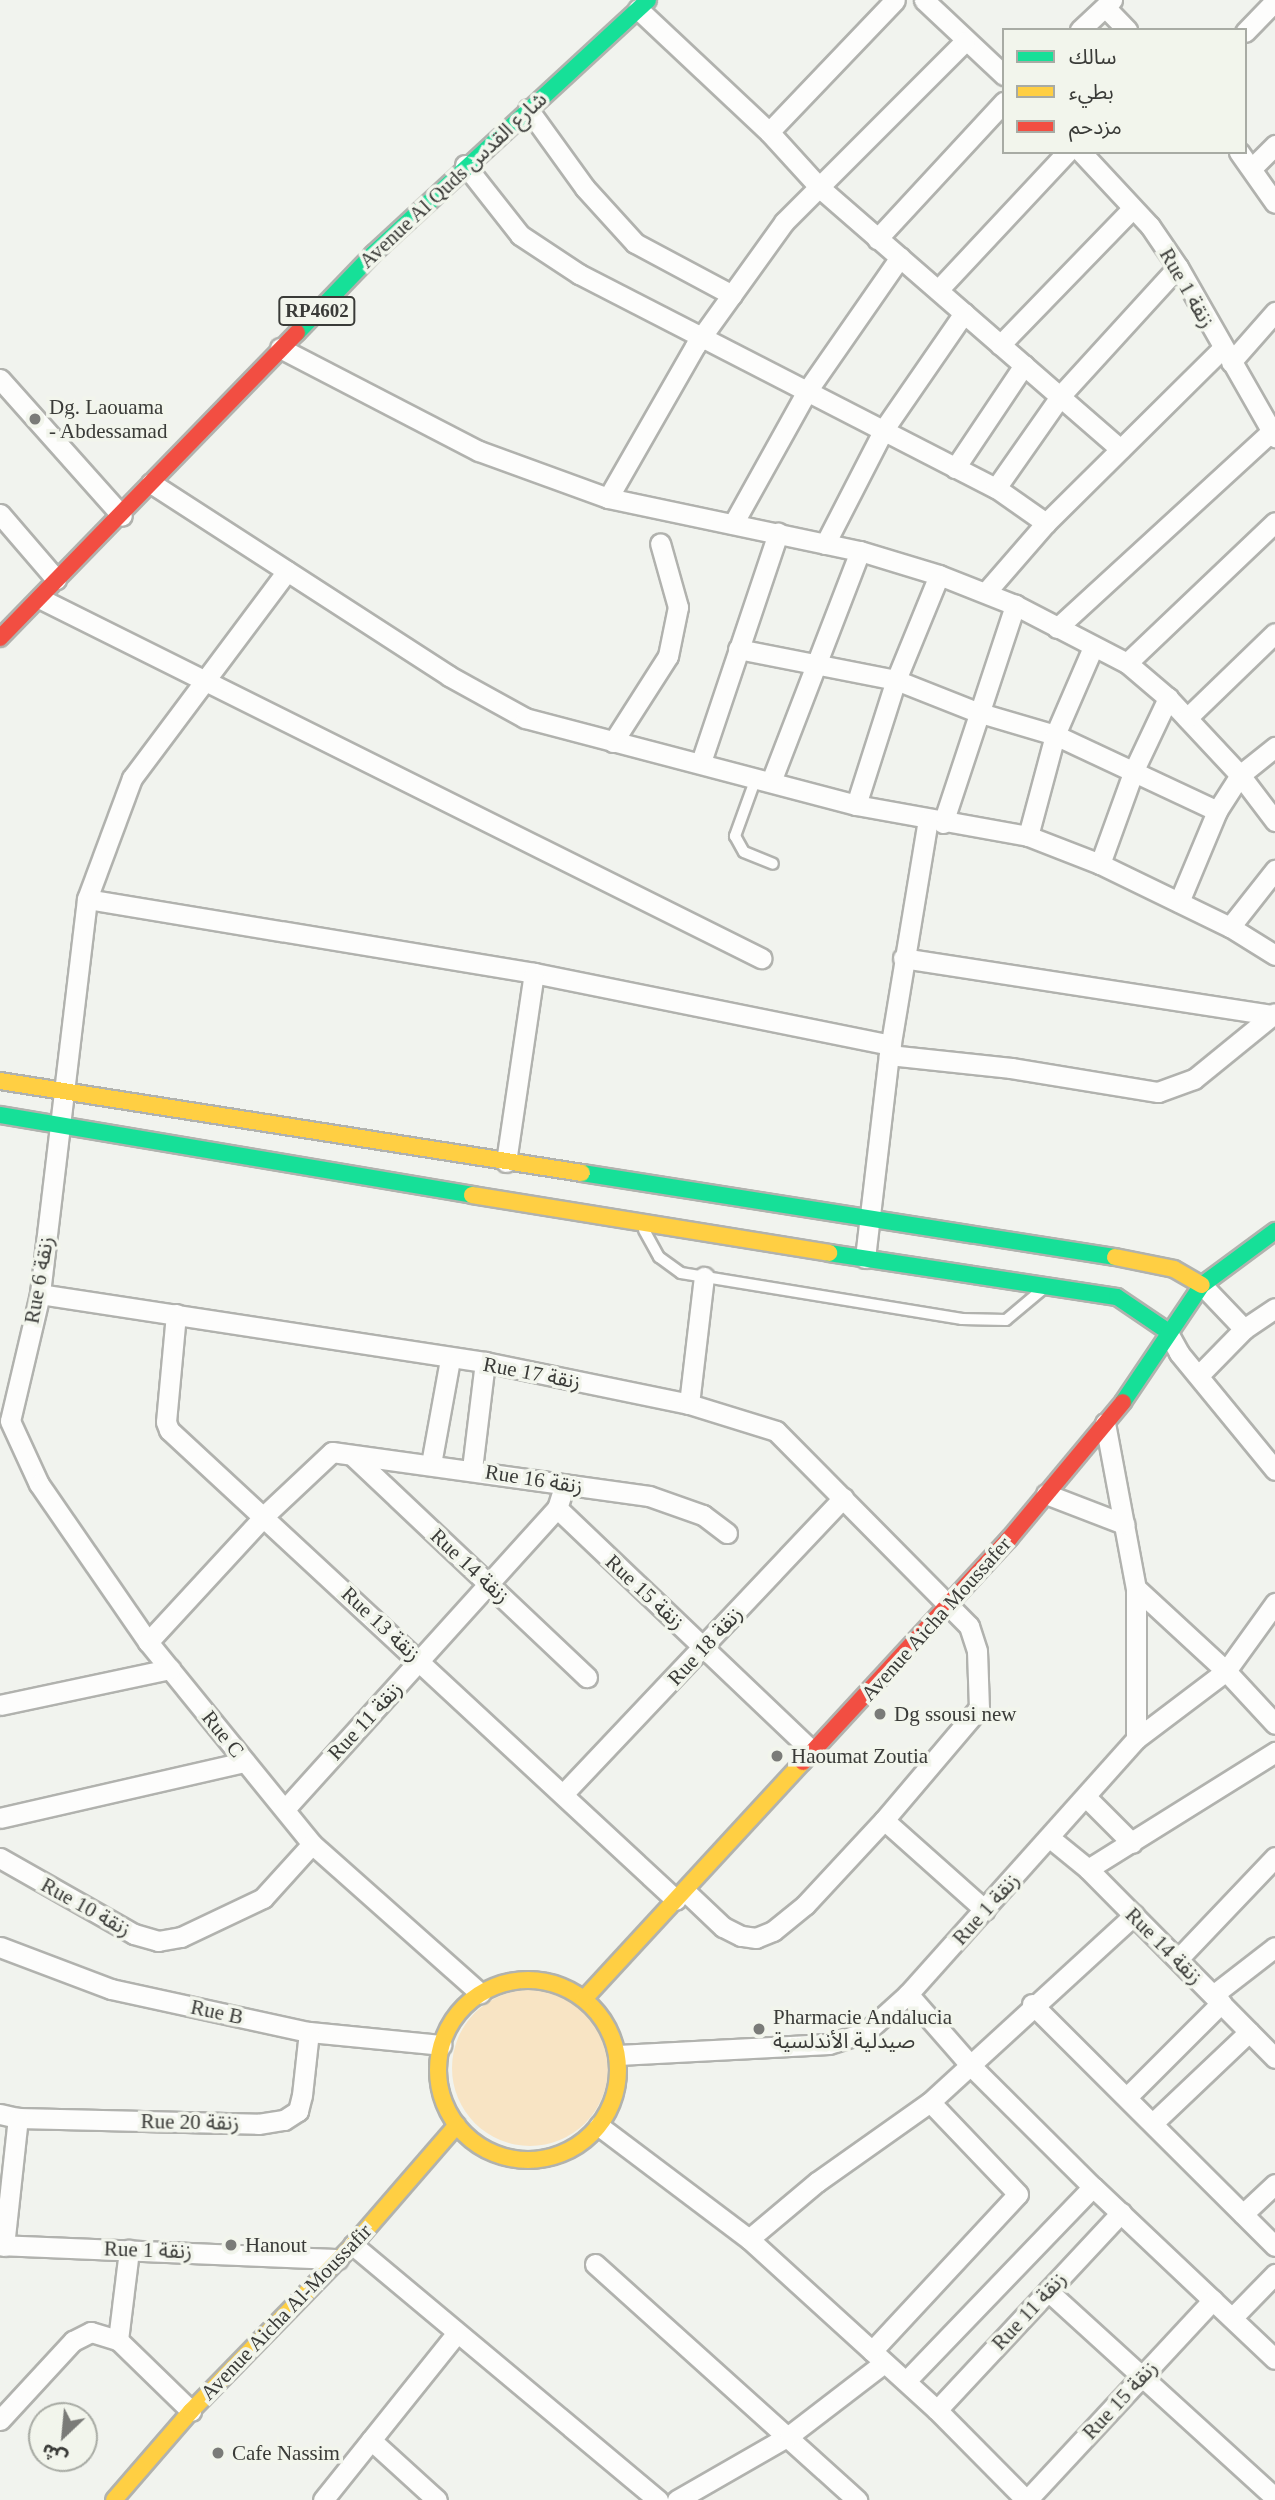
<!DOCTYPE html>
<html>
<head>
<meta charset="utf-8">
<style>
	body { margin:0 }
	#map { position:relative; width:1275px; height:2500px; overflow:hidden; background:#f1f3ee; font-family:"Times New Roman","Noto Sans Arabic",serif }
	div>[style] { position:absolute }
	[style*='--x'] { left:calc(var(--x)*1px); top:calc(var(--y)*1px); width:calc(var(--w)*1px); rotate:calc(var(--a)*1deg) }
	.green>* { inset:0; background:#f8e4c4 }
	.round { border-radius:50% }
	.roads { filter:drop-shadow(2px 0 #b1b2ae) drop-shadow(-2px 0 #b1b2ae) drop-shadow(0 2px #b1b2ae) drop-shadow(0 -2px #b1b2ae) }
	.lane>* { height:10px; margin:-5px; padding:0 5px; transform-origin:5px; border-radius:5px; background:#fdfdfc }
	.street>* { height:19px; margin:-9.5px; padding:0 9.5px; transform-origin:9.5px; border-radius:9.5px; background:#fdfdfc }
	.fast>* { height:16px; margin:-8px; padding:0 8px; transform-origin:8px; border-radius:8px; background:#16e098 }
	.slow>* { height:16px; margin:-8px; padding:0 8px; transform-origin:8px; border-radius:8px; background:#ffcf43 }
	.slow>.ring { margin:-8px; padding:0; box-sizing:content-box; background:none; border:16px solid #ffcf43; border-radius:50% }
	.jam>* { height:16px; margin:-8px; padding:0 8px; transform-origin:8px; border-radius:8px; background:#f24e42 }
	.dots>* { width:19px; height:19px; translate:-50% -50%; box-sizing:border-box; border:4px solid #f2f5ec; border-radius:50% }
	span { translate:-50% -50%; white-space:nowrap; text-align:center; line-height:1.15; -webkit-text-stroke:7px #f2f5ec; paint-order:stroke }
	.shield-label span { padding:2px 5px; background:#f2f5ec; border:2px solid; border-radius:5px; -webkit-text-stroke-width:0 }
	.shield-label { font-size:19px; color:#3a3b38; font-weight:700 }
	.street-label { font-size:21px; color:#3a3b38 }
	.poi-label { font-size:21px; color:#3a3b38 }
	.left { translate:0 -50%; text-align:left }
	.legend { position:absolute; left:1002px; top:28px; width:245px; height:126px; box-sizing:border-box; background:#f2f5ec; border:2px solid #a8aba4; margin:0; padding:9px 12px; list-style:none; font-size:21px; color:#3a3b38 }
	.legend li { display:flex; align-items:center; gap:14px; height:35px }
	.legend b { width:35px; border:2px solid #a8aba4 }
	.north { position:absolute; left:28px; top:2402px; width:70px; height:70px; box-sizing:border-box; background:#f2f5ec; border:2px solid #a8aba4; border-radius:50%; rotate:206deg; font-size:19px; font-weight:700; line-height:28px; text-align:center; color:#3a3b38 }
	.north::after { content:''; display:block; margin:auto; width:24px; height:32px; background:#7a7b78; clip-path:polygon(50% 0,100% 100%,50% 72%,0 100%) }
</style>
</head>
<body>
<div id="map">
	<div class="green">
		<i class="round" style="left:452px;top:1990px;width:156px;height:156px"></i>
	</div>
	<div class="roads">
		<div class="lane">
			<i style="--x:756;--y:778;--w:62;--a:109.9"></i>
			<i style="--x:735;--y:836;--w:18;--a:61"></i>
			<i style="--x:744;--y:852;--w:31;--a:22"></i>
			<i style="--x:644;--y:1230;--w:31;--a:61"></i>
			<i style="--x:659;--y:1257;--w:27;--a:36"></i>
			<i style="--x:681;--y:1273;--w:285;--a:9.3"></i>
			<i style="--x:962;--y:1319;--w:44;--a:1.3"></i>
			<i style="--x:1006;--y:1320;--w:48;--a:-40"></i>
		</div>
		<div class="street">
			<i style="--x:924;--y:0;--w:110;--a:43.2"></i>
			<i style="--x:1105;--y:7;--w:32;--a:46"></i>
			<i style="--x:638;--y:9;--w:180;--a:43.2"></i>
			<i style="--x:769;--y:132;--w:76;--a:47.7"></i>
			<i style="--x:820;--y:188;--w:398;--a:41"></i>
			<i style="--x:1080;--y:30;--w:44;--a:-43.2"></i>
			<i style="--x:1245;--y:32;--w:43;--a:-45.9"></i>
			<i style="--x:528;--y:109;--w:97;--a:54.2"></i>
			<i style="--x:585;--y:188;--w:74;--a:47.7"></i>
			<i style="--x:635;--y:243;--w:110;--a:28.2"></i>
			<i style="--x:769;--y:132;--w:182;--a:-46.3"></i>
			<i style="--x:1081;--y:152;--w:101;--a:47"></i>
			<i style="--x:1150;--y:226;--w:50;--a:55.7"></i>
			<i style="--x:1178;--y:267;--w:196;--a:60.3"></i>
			<i style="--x:1239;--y:152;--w:62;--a:54.8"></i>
			<i style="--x:465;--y:165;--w:89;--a:51.8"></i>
			<i style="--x:520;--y:235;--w:71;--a:33.5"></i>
			<i style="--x:579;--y:274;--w:469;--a:27.2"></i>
			<i style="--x:996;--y:488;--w:61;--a:35"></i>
			<i style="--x:1252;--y:168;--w:33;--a:-45"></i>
			<i style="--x:877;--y:239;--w:187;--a:-47.2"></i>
			<i style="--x:938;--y:290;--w:189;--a:-46.9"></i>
			<i style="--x:1000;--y:345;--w:190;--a:-45.9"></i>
			<i style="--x:280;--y:348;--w:224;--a:27.4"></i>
			<i style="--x:479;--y:451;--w:137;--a:20"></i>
			<i style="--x:608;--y:498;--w:258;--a:11.9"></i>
			<i style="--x:860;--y:551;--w:83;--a:16.9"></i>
			<i style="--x:939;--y:575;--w:82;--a:21.5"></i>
			<i style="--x:1015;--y:605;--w:126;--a:27.4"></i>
			<i style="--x:1127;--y:663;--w:54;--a:40.5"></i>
			<i style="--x:1168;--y:698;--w:105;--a:46.9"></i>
			<i style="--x:1240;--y:775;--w:58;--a:52.7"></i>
			<i style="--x:1231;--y:362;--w:67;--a:-48.7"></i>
			<i style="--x:0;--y:379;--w:183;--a:48.3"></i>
			<i style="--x:955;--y:468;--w:124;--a:-56.2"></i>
			<i style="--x:151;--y:483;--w:355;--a:32.9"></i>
			<i style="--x:449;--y:676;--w:87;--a:28.9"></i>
			<i style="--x:525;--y:718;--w:342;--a:14.7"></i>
			<i style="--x:856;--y:805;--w:175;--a:10.2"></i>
			<i style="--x:1028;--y:836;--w:77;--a:21.3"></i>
			<i style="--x:1100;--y:864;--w:144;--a:25.9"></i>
			<i style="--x:1230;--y:927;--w:53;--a:31.9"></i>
			<i style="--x:996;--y:488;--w:113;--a:-55"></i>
			<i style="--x:1061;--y:395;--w:173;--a:-47.6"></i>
			<i style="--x:608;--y:498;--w:175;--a:-60.2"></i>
			<i style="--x:695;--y:346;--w:153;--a:-54.3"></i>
			<i style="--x:784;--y:222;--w:255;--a:-45"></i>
			<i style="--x:0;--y:514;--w:86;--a:49.3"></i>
			<i style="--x:733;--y:524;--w:152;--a:-60.9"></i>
			<i style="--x:807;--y:391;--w:163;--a:-55.2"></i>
			<i style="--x:825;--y:544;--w:129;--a:-62.8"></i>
			<i style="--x:884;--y:429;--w:141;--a:-55.4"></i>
			<i style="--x:287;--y:571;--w:259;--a:126.8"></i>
			<i style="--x:132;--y:778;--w:129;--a:110.4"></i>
			<i style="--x:87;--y:899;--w:398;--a:96.8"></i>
			<i style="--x:40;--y:1294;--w:130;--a:103.3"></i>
			<i style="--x:10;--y:1421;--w:69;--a:65.3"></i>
			<i style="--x:39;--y:1484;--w:192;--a:55.4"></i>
			<i style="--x:148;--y:1642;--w:260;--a:50.9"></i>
			<i style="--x:312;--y:1844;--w:225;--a:41.6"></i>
			<i style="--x:986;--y:592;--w:91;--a:-49"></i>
			<i style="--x:1046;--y:523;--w:249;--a:-44.7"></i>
			<i style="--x:41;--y:599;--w:805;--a:26.5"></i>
			<i style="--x:1057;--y:628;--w:290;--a:-42.5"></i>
			<i style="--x:738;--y:649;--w:161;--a:11.1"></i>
			<i style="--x:896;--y:680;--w:87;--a:21.6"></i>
			<i style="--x:977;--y:712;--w:81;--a:16.4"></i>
			<i style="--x:1055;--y:735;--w:179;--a:25.1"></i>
			<i style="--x:1127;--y:663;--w:204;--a:-43.6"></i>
			<i style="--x:1187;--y:718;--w:122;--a:-44"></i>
			<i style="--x:613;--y:742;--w:102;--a:-57.4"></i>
			<i style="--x:668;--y:656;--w:50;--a:-78.5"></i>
			<i style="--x:678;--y:607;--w:66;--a:-105.7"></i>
			<i style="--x:701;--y:762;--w:242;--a:-71.4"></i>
			<i style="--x:772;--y:779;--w:244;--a:-68.9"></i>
			<i style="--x:856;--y:805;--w:131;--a:-72.3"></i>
			<i style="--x:896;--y:680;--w:113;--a:-67.7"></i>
			<i style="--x:943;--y:823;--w:230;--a:-71.7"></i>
			<i style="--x:1028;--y:836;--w:105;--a:-75"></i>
			<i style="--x:1055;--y:735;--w:96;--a:-66.6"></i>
			<i style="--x:1100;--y:864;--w:100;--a:-70.1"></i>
			<i style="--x:1134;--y:770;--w:80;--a:-64.7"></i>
			<i style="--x:87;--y:899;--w:453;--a:9.4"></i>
			<i style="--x:534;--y:973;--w:364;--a:11.4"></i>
			<i style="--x:1179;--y:902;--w:99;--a:-67.3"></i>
			<i style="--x:1217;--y:811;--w:43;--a:-57.4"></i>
			<i style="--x:1240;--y:775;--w:45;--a:-38.7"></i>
			<i style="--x:1230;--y:927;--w:73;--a:-51.7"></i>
			<i style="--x:903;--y:958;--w:371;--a:8.8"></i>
			<i style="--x:889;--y:1055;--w:123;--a:6.1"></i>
			<i style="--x:1011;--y:1068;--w:149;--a:9.3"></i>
			<i style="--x:1158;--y:1092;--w:38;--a:-20"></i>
			<i style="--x:1194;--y:1079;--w:104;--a:-39.2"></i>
			<i style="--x:506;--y:1162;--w:191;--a:-81.6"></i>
			<i style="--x:865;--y:1258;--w:204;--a:-83.3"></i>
			<i style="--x:889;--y:1055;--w:238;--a:-80.6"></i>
			<i style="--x:1202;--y:1285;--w:61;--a:46.3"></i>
			<i style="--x:40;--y:1294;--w:450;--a:8.7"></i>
			<i style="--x:485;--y:1362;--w:208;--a:11.6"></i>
			<i style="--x:689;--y:1404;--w:91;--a:17.2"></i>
			<i style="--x:776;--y:1431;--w:274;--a:45.3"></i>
			<i style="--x:969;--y:1626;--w:26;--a:72"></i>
			<i style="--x:977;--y:1651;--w:57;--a:88"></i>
			<i style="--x:979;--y:1708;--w:147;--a:130.3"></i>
			<i style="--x:884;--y:1820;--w:116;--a:132.9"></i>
			<i style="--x:805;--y:1905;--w:41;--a:140.9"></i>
			<i style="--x:773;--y:1931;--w:18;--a:158"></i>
			<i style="--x:756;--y:1938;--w:15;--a:-172"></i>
			<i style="--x:741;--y:1936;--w:20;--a:-153"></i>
			<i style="--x:723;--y:1927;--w:51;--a:-136.6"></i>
			<i style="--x:176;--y:1314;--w:108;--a:95.3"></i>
			<i style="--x:166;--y:1422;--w:9;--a:69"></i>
			<i style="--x:169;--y:1430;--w:691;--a:42.83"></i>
			<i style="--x:1167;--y:1331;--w:25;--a:61"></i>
			<i style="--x:1179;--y:1353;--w:151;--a:50.6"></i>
			<i style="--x:1200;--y:1374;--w:63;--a:-45.6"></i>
			<i style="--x:1244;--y:1329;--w:37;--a:-34"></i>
			<i style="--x:689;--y:1404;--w:128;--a:-83.3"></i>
			<i style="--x:1105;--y:1423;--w:168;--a:79.4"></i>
			<i style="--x:1136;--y:1588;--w:151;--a:90"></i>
			<i style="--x:353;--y:1456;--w:322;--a:43.4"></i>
			<i style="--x:431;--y:1464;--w:107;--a:-79.7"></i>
			<i style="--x:472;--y:1469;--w:108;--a:-83.1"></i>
			<i style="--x:1046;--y:1494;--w:84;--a:21"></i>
			<i style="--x:561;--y:1496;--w:13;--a:108"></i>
			<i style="--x:557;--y:1508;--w:354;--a:43.6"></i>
			<i style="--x:1136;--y:1588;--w:122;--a:42.7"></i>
			<i style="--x:1226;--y:1671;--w:72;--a:47.2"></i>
			<i style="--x:148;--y:1642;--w:173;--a:-47.3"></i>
			<i style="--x:265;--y:1515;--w:92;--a:-43.2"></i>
			<i style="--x:332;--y:1452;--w:320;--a:7.9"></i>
			<i style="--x:649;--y:1496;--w:57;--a:19.4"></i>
			<i style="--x:703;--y:1515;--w:30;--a:37"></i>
			<i style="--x:0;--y:1705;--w:174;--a:-12"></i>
			<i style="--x:565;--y:1792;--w:405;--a:-46.6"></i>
			<i style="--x:1086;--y:1797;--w:65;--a:45"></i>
			<i style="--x:285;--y:1809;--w:406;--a:-47.9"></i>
			<i style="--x:0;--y:1818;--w:251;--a:-12.9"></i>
			<i style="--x:884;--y:1820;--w:135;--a:41.7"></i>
			<i style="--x:1050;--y:1838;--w:49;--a:39.2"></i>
			<i style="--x:1088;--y:1869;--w:266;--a:45.3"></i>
			<i style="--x:0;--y:1858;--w:154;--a:29.6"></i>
			<i style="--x:134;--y:1934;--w:25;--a:16"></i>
			<i style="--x:158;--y:1941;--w:23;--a:-10"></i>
			<i style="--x:181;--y:1937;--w:91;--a:-25.4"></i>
			<i style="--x:263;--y:1898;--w:73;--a:-47.8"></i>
			<i style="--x:1088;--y:1869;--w:221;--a:-32"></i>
			<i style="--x:0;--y:1947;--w:119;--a:20.7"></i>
			<i style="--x:111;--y:1989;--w:203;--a:12.3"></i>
			<i style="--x:309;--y:2032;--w:133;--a:5.6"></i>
			<i style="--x:1178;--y:1959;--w:141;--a:-46.4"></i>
			<i style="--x:908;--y:1994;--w:96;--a:48.8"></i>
			<i style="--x:971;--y:2066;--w:172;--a:44.8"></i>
			<i style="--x:1093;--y:2187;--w:250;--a:43.4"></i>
			<i style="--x:1213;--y:1995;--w:78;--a:-37.7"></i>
			<i style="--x:1032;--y:2004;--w:343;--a:44.9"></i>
			<i style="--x:618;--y:2055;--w:211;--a:-3"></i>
			<i style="--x:829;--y:2044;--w:39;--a:-18"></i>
			<i style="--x:866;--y:2032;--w:57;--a:-42.1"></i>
			<i style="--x:908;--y:1994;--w:342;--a:-48.2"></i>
			<i style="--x:1136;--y:1739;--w:113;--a:-37.1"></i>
			<i style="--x:1226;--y:1671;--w:84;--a:-54.2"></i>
			<i style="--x:1128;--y:2096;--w:132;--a:-45"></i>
			<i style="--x:0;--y:2114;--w:18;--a:13"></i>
			<i style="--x:18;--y:2118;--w:240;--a:1.4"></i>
			<i style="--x:258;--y:2124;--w:26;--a:-9"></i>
			<i style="--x:284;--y:2120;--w:17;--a:-33"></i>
			<i style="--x:298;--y:2111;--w:16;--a:-76"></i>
			<i style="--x:302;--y:2095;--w:63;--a:-83.7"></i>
			<i style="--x:1154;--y:2122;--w:131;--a:-43.5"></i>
			<i style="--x:599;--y:2126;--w:188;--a:37"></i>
			<i style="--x:749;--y:2239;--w:254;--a:42.3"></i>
			<i style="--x:937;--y:2410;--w:127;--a:45.3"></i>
			<i style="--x:1243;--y:2214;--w:44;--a:-43.2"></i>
			<i style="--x:749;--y:2239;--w:89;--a:-40"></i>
			<i style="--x:817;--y:2182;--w:138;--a:-35.3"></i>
			<i style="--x:930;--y:2102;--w:277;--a:-42.5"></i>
			<i style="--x:0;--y:2245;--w:338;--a:2.4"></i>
			<i style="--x:353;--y:2245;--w:398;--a:39.9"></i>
			<i style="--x:4;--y:2246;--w:129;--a:-83.8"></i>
			<i style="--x:595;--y:2264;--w:353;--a:42"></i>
			<i style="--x:1048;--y:2291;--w:303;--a:42.3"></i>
			<i style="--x:1232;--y:2318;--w:62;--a:-45.7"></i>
			<i style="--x:118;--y:2340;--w:91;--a:-83"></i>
			<i style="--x:872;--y:2351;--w:214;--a:-47.1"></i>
			<i style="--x:1018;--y:2194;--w:127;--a:-133.7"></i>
			<i style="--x:906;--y:2381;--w:269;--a:-46.1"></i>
			<i style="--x:937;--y:2410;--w:270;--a:-47"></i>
			<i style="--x:0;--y:2420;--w:108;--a:-47.3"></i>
			<i style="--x:73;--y:2341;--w:20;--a:-27"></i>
			<i style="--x:91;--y:2332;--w:28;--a:17"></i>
			<i style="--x:118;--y:2340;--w:102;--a:44.2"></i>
			<i style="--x:371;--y:2440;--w:89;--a:42.3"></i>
			<i style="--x:323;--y:2500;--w:213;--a:-51.3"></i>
			<i style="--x:677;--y:2500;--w:130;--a:-29.9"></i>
			<i style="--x:790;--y:2435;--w:118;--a:-37.5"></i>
			<i style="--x:1027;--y:2500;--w:273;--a:-47.1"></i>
		</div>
		<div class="fast">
			<i style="--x:297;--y:333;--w:110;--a:-46.1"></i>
			<i style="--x:373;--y:254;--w:374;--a:-42.7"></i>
			<i style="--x:0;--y:1115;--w:479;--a:9.6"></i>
			<i style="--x:582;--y:1173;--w:540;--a:8.96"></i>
			<i style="--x:829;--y:1253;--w:291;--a:8.7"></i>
			<i style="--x:1117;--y:1297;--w:60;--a:34.2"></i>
			<i style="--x:1123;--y:1402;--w:141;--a:-56"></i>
			<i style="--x:1202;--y:1285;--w:91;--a:-36.5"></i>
		</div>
		<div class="slow">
			<i style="--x:0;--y:1081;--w:589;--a:8.98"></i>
			<i style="--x:472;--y:1195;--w:362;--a:9.2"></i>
			<i style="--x:1115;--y:1257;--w:60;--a:11.5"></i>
			<i style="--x:1174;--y:1269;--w:32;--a:30"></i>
			<i class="ring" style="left:438px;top:1980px;width:164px;height:164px"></i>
			<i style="--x:584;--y:1999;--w:323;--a:-47.3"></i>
			<i style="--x:114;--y:2500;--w:118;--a:-49.1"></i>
			<i style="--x:191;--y:2411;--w:232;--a:-45.7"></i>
			<i style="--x:353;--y:2245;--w:159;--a:-49.1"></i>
		</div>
		<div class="jam">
			<i style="--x:0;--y:638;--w:426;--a:-45.8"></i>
			<i style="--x:803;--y:1762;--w:304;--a:-47.3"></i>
			<i style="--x:1009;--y:1539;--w:178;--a:-50.2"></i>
		</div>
	</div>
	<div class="dots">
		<i style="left:35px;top:419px;background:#7a7b78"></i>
		<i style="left:880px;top:1714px;background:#7a7b78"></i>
		<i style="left:777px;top:1756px;background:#7a7b78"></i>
		<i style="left:759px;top:2029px;background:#7a7b78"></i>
		<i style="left:231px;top:2245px;background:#7a7b78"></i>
		<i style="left:218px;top:2453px;background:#7a7b78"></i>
	</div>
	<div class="shield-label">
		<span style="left:317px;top:311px">RP4602</span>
	</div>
	<div class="street-label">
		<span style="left:453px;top:180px;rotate:-43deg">Avenue Al Quds شارع القدس</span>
		<span style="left:1187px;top:288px;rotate:60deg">Rue 1 زنقة</span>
		<span style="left:39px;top:1280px;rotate:-80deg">Rue 6 زنقة</span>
		<span style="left:532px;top:1373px;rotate:11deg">Rue 17 زنقة</span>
		<span style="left:534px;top:1479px;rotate:9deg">Rue 16 زنقة</span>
		<span style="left:470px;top:1566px;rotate:43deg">Rue 14 زنقة</span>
		<span style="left:645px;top:1592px;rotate:43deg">Rue 15 زنقة</span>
		<span style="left:936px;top:1619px;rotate:-48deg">Avenue Aicha Moussafer</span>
		<span style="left:381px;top:1624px;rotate:43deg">Rue 13 زنقة</span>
		<span style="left:705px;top:1646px;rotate:-47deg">Rue 18 زنقة</span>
		<span style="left:365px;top:1721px;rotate:-47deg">Rue 11 زنقة</span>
		<span style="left:223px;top:1734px;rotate:51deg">Rue C</span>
		<span style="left:86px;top:1907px;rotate:29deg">Rue 10 زنقة</span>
		<span style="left:986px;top:1909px;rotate:-48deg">Rue 1 زنقة</span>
		<span style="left:1164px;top:1946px;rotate:45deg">Rue 14 زنقة</span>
		<span style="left:217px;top:2012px;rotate:12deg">Rue B</span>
		<span style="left:190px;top:2122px;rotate:1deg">Rue 20 زنقة</span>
		<span style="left:148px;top:2250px;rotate:2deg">Rue 1 زنقة</span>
		<span style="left:1029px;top:2311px;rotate:-47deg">Rue 11 زنقة</span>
		<span style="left:286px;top:2312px;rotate:-46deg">Avenue Aicha Al-Moussafir</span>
		<span style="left:1120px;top:2400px;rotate:-47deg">Rue 15 زنقة</span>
	</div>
	<div class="poi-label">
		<span class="left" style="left:49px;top:419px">Dg. Laouama<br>- Abdessamad</span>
		<span class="left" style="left:894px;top:1714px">Dg ssousi new</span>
		<span class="left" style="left:791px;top:1756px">Haoumat Zoutia</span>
		<span class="left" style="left:773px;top:2029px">Pharmacie Andalucia<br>صيدلية الأندلسية</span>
		<span class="left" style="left:245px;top:2245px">Hanout</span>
		<span class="left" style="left:232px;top:2453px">Cafe Nassim</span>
	</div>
	<ul class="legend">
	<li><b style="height:9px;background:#16e098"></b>سالك</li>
	<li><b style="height:9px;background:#ffcf43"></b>بطيء</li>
	<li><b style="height:9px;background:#f24e42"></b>مزدحم</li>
	</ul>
	<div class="north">ش</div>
</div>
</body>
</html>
